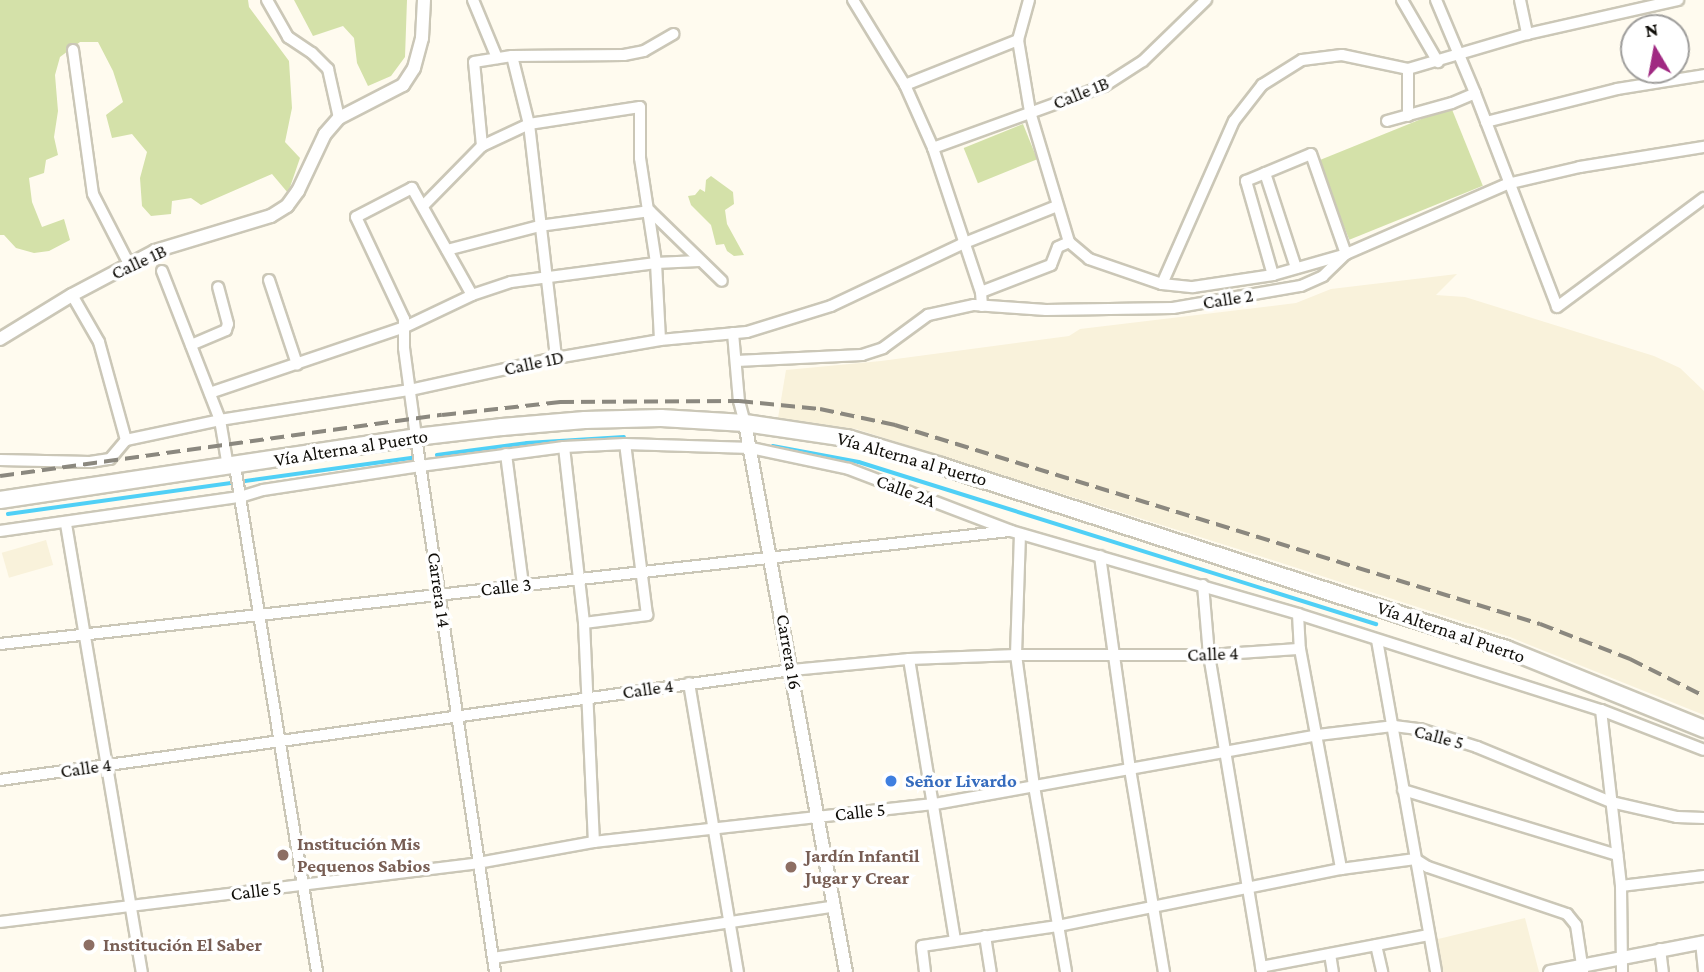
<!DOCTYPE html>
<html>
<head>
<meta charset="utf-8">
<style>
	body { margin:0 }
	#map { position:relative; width:1704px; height:972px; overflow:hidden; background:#fffbef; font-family:"Crimson Pro",serif }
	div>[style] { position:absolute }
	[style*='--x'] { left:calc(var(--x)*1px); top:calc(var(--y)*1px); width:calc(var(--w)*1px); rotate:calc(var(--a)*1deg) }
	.built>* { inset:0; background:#f9f2db; transform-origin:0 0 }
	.green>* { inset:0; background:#d4e1a9; transform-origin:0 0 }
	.stream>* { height:3.5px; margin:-1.75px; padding:0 1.75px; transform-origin:1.75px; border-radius:1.75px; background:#50d0f6 }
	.roads { filter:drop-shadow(2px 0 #cbc7b7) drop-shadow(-2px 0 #cbc7b7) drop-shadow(0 2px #cbc7b7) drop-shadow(0 -2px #cbc7b7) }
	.minor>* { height:10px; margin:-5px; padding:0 5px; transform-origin:5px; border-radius:5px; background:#fff }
	.tertiary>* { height:12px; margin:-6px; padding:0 6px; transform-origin:6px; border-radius:6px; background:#fff }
	.primary>* { height:16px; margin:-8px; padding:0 8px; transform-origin:8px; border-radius:8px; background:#fff }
	.rail>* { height:3.5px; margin-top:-1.75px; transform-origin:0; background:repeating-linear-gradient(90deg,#8b887f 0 14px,transparent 0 21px) }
	.dots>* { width:19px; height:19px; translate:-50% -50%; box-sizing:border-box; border:4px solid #fff; border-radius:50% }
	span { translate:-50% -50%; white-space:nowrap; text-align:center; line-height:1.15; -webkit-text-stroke:7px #fff; paint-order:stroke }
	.street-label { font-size:19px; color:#0f0d08 }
	.shop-label { font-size:19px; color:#366cbe; font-weight:700 }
	.left { translate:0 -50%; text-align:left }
	.education-label { font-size:19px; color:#785e54; font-weight:700 }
	.north { position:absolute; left:1620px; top:14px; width:70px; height:70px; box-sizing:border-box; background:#fff; border:2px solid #9f9e9c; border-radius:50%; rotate:350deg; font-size:19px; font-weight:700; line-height:28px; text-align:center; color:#0f0d08 }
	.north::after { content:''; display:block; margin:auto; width:24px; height:32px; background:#a02982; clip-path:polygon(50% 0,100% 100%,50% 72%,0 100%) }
</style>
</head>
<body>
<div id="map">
	<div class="built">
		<i style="clip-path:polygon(1457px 274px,1436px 295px,1465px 297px,1654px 356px,1680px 368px,1704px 391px,1704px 715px,1510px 637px,1238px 549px,856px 429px,778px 418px,786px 370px,881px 361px,1069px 336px,1080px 329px,1296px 303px,1331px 289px)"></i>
		<i style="left:46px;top:540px;width:26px;height:46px;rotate:74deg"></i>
		<i style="clip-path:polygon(1525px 918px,1539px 972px,1439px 972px,1434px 940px)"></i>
	</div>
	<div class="green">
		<i style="clip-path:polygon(0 0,248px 0,249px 7px,289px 61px,292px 108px,285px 142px,300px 158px,288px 193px,272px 174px,201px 205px,191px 198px,172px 201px,171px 214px,151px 216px,142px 206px,140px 178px,147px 152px,132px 134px,112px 138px,106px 115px,123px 102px,113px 71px,98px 42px,80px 42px,60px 57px,55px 75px,58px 111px,54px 137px,58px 155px,46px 160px,44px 173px,29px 178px,32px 202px,42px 227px,64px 219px,70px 240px,49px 251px,34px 253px,16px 248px,4px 235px,0 235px)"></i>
		<i style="clip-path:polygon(294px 0,407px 0,405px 57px,391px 76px,368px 86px,357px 63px,354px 38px,343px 26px,313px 36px)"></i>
		<i style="left:1451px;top:107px;width:85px;height:144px;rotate:68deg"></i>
		<i style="left:1023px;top:124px;width:38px;height:64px;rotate:68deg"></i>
		<i style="clip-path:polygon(711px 176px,733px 192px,734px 204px,725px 210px,727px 224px,744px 255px,734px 256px,727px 251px,724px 244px,716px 245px,711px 225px,691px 205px,688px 196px,695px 195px,700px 189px,705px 192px,706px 180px)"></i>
	</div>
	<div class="stream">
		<i style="--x:773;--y:446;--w:87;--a:10.5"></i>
		<i style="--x:859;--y:462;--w:542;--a:17.4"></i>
		<i style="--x:437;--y:455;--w:91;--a:-7.6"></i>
		<i style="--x:527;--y:443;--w:97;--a:-3.5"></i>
		<i style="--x:8;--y:514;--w:410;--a:-7.9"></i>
	</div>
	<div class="roads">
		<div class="minor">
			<i style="--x:267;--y:0;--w:43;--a:60.4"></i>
			<i style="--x:288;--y:37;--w:29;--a:34"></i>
			<i style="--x:312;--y:53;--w:23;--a:45"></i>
			<i style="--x:328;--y:69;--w:50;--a:77.3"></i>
			<i style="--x:473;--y:0;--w:63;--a:67.5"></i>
			<i style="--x:853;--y:0;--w:100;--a:58.5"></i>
			<i style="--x:905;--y:85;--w:69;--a:66"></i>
			<i style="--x:933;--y:148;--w:152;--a:71.6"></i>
			<i style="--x:981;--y:292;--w:14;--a:86"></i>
			<i style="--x:1029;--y:0;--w:41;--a:105.4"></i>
			<i style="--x:1018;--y:40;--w:73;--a:80.5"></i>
			<i style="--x:1030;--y:112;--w:136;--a:73.3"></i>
			<i style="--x:1069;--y:242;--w:26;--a:40"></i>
			<i style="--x:1089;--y:259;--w:77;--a:18.9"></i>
			<i style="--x:1162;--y:284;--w:31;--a:6"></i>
			<i style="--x:1193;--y:287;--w:81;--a:-8.5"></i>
			<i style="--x:1273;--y:275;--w:73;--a:-15.9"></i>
			<i style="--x:1402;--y:0;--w:72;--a:59.9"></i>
			<i style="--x:1436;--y:0;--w:101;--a:67.2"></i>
			<i style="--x:1475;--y:93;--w:229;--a:69"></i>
			<i style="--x:1557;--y:307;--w:183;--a:-36.6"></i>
			<i style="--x:1520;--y:0;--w:35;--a:78"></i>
			<i style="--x:73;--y:50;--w:145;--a:82.1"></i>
			<i style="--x:93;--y:194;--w:79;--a:62.8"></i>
			<i style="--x:512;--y:56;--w:70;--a:76"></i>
			<i style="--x:529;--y:124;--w:236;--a:83.4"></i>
			<i style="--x:1408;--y:69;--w:47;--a:90"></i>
			<i style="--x:905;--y:85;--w:122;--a:-21.7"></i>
			<i style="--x:1387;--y:121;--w:67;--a:-15.5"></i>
			<i style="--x:1452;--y:103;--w:25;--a:-23"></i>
			<i style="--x:1486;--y:122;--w:135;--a:-14.1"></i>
			<i style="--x:1617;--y:89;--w:88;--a:-9.1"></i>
			<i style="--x:482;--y:146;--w:84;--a:-95.4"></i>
			<i style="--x:474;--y:62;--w:38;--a:-9"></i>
			<i style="--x:512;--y:56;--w:112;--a:-0.5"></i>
			<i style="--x:624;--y:55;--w:20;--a:-11"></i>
			<i style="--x:644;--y:51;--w:34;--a:-30"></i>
			<i style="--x:933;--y:148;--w:182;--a:-19.9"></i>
			<i style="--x:1104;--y:86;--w:46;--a:-32.7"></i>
			<i style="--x:1143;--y:61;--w:88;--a:-44.1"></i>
			<i style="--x:1265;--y:173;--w:100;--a:71.9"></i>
			<i style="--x:423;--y:206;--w:84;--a:-45.5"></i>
			<i style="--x:482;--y:146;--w:52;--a:-25.1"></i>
			<i style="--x:529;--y:124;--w:112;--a:-8.7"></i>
			<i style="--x:640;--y:107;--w:51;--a:90"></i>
			<i style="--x:640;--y:158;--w:106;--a:81.3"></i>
			<i style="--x:656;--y:263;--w:77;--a:87"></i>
			<i style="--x:447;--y:250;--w:95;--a:-14.6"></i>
			<i style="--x:539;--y:226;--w:112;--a:-7.7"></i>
			<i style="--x:650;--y:211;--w:100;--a:44.2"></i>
			<i style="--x:162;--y:271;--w:160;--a:68.7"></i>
			<i style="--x:220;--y:420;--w:48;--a:80.3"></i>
			<i style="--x:1273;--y:275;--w:98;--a:-106"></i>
			<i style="--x:1246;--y:181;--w:70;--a:-22.6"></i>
			<i style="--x:1311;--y:154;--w:106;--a:70.7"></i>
			<i style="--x:269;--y:280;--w:89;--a:71.6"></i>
			<i style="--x:1162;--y:284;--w:178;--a:-66.2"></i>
			<i style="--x:1234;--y:121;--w:46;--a:-52.1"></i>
			<i style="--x:1262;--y:85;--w:47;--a:-32"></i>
			<i style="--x:1302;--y:60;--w:40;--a:-7.1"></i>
			<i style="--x:1342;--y:55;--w:67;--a:12"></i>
			<i style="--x:1408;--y:69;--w:124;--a:-16.4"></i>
			<i style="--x:1527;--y:34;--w:155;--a:-12.7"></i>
			<i style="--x:981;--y:292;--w:75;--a:-21.1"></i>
			<i style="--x:1051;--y:265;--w:19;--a:-69"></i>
			<i style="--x:1058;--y:247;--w:12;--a:-24"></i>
			<i style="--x:72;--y:295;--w:54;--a:60.1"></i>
			<i style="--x:99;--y:342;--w:102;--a:74.6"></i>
			<i style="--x:472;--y:295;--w:123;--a:-119.3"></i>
			<i style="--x:412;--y:188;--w:63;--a:152.6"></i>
			<i style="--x:356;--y:217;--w:113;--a:64.8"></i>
			<i style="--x:404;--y:319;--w:29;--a:90"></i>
			<i style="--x:404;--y:348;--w:90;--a:82.3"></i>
			<i style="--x:416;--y:437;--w:541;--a:81.6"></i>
			<i style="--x:733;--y:333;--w:68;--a:85"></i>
			<i style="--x:739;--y:401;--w:23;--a:75"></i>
			<i style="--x:191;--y:345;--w:38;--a:-23"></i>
			<i style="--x:226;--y:330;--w:6;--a:-72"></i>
			<i style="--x:228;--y:324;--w:38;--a:-105"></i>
			<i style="--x:736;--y:361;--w:126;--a:-2.7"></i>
			<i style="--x:862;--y:355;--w:22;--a:-18"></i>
			<i style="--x:883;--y:348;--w:56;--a:-36.3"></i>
			<i style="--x:928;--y:315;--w:47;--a:-12.3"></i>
			<i style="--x:974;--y:305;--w:72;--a:4"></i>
			<i style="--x:1046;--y:310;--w:127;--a:-0.9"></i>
			<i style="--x:1173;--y:308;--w:130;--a:-9.8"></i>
			<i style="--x:1301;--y:286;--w:24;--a:-24"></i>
			<i style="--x:1323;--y:276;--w:32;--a:-44"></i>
			<i style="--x:1346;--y:254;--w:176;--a:-23.5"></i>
			<i style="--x:1507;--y:184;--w:75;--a:-13.1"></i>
			<i style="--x:1580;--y:167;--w:126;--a:-9.2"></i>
			<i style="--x:210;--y:393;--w:206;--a:-18.7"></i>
			<i style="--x:405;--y:327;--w:74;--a:-25.5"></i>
			<i style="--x:472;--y:295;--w:41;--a:-18.4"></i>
			<i style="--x:511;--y:282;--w:146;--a:-7.5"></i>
			<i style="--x:656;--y:263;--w:43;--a:-2.7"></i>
			<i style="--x:564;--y:447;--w:177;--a:83.5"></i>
			<i style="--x:584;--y:623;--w:219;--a:87.4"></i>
			<i style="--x:506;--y:454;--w:132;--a:82.6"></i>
			<i style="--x:0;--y:460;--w:90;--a:1.3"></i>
			<i style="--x:90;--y:462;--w:20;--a:-9"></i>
			<i style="--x:110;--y:459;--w:25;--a:-50"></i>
			<i style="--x:126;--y:440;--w:96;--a:-12"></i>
			<i style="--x:220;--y:420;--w:192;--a:-9"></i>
			<i style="--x:410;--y:390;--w:149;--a:-12.4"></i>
			<i style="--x:556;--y:358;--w:106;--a:-9.8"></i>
			<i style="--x:660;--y:340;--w:87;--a:-5.3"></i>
			<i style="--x:747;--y:332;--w:88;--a:-17.2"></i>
			<i style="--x:831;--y:306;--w:145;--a:-25.3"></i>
			<i style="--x:962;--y:244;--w:102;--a:-21.8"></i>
			<i style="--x:235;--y:466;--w:513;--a:80.79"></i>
			<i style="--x:66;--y:524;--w:454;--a:80.4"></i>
			<i style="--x:0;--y:531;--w:242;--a:-8.1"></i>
			<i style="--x:240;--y:497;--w:24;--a:-17"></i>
			<i style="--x:263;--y:490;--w:159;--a:-8.7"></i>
			<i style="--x:420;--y:466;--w:145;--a:-7.5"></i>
			<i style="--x:564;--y:447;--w:61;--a:-2.8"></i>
			<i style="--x:625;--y:444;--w:126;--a:1.8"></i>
			<i style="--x:751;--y:448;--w:100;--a:12.1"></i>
			<i style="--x:849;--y:469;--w:173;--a:20.9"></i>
			<i style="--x:1011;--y:531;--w:299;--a:16.1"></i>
			<i style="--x:1298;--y:614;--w:318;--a:17.6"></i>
			<i style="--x:1601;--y:710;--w:110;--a:21.2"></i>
			<i style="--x:1020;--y:534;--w:121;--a:91.9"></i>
			<i style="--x:1016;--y:655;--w:132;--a:82.2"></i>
			<i style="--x:1034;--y:786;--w:189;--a:80.2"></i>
			<i style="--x:1100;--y:556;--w:215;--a:82"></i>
			<i style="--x:1130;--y:769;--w:206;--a:80.5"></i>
			<i style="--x:1203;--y:585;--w:70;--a:85.1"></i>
			<i style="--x:1209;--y:655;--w:321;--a:80.5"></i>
			<i style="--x:1298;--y:614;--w:35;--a:87"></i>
			<i style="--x:1300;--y:649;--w:224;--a:79.4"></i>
			<i style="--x:584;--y:623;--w:64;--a:-7.2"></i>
			<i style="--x:647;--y:615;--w:172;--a:-97.3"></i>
			<i style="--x:1377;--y:640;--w:337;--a:79.9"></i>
			<i style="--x:0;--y:644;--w:1015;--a:-6.39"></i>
			<i style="--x:909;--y:659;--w:285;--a:80.7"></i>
			<i style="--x:689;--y:683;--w:293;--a:80.4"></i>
			<i style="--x:1601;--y:710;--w:177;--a:83.5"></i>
			<i style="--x:1621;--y:886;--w:86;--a:89.3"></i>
			<i style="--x:0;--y:780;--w:800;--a:-7.91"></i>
			<i style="--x:792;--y:670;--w:118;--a:-5.4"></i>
			<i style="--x:909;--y:659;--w:107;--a:-2.1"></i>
			<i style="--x:1016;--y:655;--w:193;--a:0"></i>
			<i style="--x:1209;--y:655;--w:91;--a:-3.8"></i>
			<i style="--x:1403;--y:790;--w:224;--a:16.9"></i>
			<i style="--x:1621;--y:886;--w:84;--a:-6.9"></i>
			<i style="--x:0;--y:922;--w:482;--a:-7"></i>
			<i style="--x:478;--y:863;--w:118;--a:-10.3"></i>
			<i style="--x:594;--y:842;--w:343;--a:-6.4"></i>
			<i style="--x:935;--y:804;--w:389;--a:-10.2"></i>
			<i style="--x:1318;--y:735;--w:77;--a:-6.8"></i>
			<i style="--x:1394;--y:726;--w:26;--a:7"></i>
			<i style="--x:1420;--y:729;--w:60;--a:17.5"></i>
			<i style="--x:1477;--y:747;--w:145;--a:22.3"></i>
			<i style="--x:1611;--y:802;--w:68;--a:12.8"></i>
			<i style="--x:1677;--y:817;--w:27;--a:2"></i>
			<i style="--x:985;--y:936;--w:36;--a:81"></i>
			<i style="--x:1701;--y:942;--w:30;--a:84"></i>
			<i style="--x:1376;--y:945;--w:28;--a:77"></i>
			<i style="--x:1660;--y:949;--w:23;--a:83"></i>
			<i style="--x:1330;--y:954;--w:18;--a:81"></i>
			<i style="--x:493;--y:958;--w:346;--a:-8.6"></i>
			<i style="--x:1261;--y:967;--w:171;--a:-10.8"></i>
			<i style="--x:925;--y:972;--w:26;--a:-97"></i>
			<i style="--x:922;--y:946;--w:137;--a:-8.4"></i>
			<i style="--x:1058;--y:926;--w:289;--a:-11.4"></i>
			<i style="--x:1341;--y:869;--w:75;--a:-7.7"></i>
			<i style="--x:1415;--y:859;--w:15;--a:32"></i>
			<i style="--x:1428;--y:867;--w:147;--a:18.7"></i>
			<i style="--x:1567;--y:914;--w:14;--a:51"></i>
			<i style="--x:1576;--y:925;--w:48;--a:81.5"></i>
		</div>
		<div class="tertiary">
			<i style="--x:0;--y:339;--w:84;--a:-31.4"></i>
			<i style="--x:72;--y:295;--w:94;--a:-27.9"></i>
			<i style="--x:155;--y:251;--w:121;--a:-16.8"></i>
			<i style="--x:271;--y:216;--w:19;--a:-32"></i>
			<i style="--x:287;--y:206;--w:19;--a:-54"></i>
			<i style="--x:298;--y:191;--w:63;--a:-64.7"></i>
			<i style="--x:325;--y:134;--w:21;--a:-49"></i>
			<i style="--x:339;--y:118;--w:72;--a:-27.3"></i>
			<i style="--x:403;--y:85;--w:20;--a:-57"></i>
			<i style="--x:414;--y:68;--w:31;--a:-75"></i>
			<i style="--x:422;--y:38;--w:38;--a:-87"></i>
			<i style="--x:745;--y:423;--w:558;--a:79.58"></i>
			<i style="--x:1550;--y:972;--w:157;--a:-11"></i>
		</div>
		<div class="primary">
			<i style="--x:0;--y:500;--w:421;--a:-8.6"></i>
			<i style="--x:416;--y:437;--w:87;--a:-6.6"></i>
			<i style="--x:502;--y:427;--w:83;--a:-4.8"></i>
			<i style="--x:585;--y:420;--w:76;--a:-1.5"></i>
			<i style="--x:661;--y:418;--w:84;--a:3.4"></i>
			<i style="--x:745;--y:423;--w:103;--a:8.4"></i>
			<i style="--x:847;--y:438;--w:98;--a:16.6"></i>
			<i style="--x:941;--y:466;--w:594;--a:17.95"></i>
			<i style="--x:1506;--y:649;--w:214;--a:22"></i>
		</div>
	</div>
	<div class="rail">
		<i style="--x:0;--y:476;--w:446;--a:-7.9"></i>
		<i style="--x:442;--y:415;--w:119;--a:-6.3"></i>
		<i style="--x:560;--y:402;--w:179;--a:-0.3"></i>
		<i style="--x:739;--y:401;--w:81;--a:5.6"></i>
		<i style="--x:820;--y:409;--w:77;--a:12"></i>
		<i style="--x:895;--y:425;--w:675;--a:17.15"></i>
		<i style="--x:1540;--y:624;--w:97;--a:21.3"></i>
		<i style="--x:1630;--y:659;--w:83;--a:26.6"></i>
	</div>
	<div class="dots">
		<i style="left:891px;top:781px;background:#3f7fe0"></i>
		<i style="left:283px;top:855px;background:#8d6e63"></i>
		<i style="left:791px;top:867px;background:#8d6e63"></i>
		<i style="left:89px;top:945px;background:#8d6e63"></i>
	</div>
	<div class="street-label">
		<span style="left:1081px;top:93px;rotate:-22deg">Calle 1B</span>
		<span style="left:139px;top:262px;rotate:-25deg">Calle 1B</span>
		<span style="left:1228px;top:299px;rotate:-9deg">Calle 2</span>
		<span style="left:534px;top:363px;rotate:-12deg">Calle 1D</span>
		<span style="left:351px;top:448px;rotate:-9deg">Vía Alterna al Puerto</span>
		<span style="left:912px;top:459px;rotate:16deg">Vía Alterna al Puerto</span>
		<span style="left:906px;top:491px;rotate:21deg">Calle 2A</span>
		<span style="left:506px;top:587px;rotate:-6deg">Calle 3</span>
		<span style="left:439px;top:590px;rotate:82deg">Carrera 14</span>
		<span style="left:1451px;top:632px;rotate:19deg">Vía Alterna al Puerto</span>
		<span style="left:789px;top:652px;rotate:80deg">Carrera 16</span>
		<span style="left:1213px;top:654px;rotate:-2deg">Calle 4</span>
		<span style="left:648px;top:689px;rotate:-8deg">Calle 4</span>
		<span style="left:1439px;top:737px;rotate:15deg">Calle 5</span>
		<span style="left:86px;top:768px;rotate:-8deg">Calle 4</span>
		<span style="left:860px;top:812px;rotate:-6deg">Calle 5</span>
		<span style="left:256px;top:891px;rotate:-7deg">Calle 5</span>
	</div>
	<div class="shop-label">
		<span class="left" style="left:905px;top:781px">Señor Livardo</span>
	</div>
	<div class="education-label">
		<span class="left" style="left:297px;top:855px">Institución Mis<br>Pequenos Sabios</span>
		<span class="left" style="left:805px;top:867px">Jardín Infantil<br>Jugar y Crear</span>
		<span class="left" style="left:103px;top:945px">Institución El Saber</span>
	</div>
	<div class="north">N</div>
</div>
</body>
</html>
